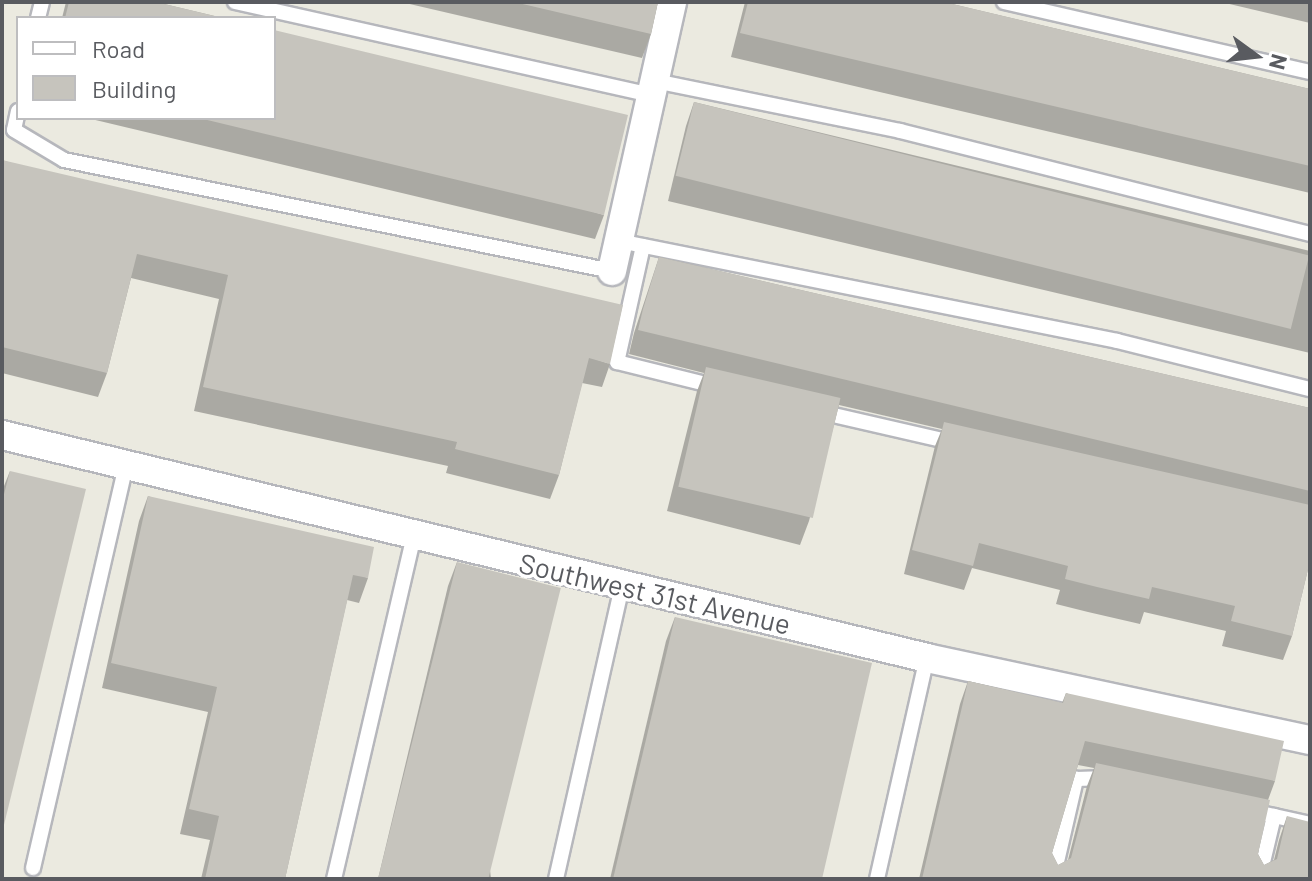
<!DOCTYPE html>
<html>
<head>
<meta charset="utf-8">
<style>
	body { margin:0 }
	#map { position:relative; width:1312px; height:881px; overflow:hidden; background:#ebeae0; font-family:Barlow,sans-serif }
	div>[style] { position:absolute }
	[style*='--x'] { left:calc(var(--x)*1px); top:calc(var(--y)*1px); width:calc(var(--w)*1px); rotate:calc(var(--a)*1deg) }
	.roads { filter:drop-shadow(2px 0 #b6b7bc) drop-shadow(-2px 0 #b6b7bc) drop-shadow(0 2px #b6b7bc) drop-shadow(0 -2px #b6b7bc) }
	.lane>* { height:14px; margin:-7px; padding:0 7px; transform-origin:7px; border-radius:7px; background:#fff }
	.street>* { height:28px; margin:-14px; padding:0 14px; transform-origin:14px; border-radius:14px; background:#fff }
	.wall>* { inset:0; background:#aaa9a3 }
	.building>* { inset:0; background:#c6c4bd; transform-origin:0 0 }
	span { translate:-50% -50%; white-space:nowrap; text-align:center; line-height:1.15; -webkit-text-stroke:7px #fff; paint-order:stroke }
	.street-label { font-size:28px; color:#595b60 }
	.frame { position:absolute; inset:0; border:4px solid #595b60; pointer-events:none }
	.legend { position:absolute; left:16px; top:16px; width:260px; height:104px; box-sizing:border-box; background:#fff; border:2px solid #bdbdbf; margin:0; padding:10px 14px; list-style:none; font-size:24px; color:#595b60 }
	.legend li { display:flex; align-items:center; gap:16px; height:40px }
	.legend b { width:40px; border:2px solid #bdbdbf }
	.north { position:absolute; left:1216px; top:16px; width:80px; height:80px; -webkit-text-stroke:6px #fff; paint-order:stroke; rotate:105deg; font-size:22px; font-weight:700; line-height:32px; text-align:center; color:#595b60 }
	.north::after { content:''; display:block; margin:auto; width:28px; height:36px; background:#595b60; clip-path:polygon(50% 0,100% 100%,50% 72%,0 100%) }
</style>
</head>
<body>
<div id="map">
	<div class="roads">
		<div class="lane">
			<i style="--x:235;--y:2;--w:427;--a:12.6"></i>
			<i style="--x:1004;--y:2;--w:314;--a:12.9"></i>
			<i style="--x:38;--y:18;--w:16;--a:-76"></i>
			<i style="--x:655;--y:81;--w:250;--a:11.5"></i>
			<i style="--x:900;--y:131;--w:423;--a:14.1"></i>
			<i style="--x:18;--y:111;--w:19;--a:102"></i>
			<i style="--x:14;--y:130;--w:58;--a:31"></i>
			<i style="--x:64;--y:160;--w:559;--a:11.45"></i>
			<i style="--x:619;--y:241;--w:508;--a:11.35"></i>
			<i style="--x:1117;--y:341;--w:199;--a:14"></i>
			<i style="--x:643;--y:246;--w:119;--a:102.6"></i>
			<i style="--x:617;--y:362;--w:104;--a:13.9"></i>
			<i style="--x:820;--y:412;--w:139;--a:12.9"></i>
			<i style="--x:1252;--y:811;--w:59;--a:12.6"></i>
			<i style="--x:33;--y:868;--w:414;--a:-77"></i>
			<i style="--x:334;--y:879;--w:353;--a:-76.9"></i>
			<i style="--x:556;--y:879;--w:301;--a:-77.3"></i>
			<i style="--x:877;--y:879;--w:227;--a:-77.3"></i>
			<i style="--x:1053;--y:879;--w:103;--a:-77"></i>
			<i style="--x:1076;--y:779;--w:31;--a:-2"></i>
			<i style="--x:1259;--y:879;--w:65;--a:-76.6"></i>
		</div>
		<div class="street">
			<i style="--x:612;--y:271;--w:276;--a:-77.4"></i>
			<i style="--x:2;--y:435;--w:952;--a:13.55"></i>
			<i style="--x:927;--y:658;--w:392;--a:12.1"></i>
		</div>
	</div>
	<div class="wall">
		<i style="clip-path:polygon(66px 2px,156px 2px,223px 18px,62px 18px)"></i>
		<i style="clip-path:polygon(401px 2px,658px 2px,651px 34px,642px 58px)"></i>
		<i style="clip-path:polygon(745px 2px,944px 2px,1310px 89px,1310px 193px,731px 57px)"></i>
		<i style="clip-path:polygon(1221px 2px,1310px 2px,1310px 23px)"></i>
		<i style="clip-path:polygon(694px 102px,1310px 251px,1310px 353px,668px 201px,686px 126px)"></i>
		<i style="clip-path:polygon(87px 118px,274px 118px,604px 215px,595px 239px)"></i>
		<i style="clip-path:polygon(2px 160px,610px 364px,602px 387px,582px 383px,559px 475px,550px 499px,446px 473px,448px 466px,194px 411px,219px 299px,131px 278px,107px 373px,98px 397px,2px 373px)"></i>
		<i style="clip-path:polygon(659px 257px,1310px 408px,1310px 561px,1292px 636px,1283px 660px,1222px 646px,1226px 631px,1144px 612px,1140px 624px,1088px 612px,1056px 604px,1060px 590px,972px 568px,964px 590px,904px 574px,935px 446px,942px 429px,839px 405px,809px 521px,800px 545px,667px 511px,697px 391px,704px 373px,629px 354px,634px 333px)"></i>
		<i style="clip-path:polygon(10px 471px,2px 833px,2px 491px)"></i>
		<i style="clip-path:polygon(148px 496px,368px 578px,359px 603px,347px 600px,285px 879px,201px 879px,210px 840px,180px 834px,208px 712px,102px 688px,139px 521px)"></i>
		<i style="clip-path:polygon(457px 562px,491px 879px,378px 879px,448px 586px)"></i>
		<i style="clip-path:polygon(675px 617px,822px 879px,610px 879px,666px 641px)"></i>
		<i style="clip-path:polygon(evenodd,968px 681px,1062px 703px,1066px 693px,1275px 781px,1268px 800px,1258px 854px,1264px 865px,1274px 860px,1279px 840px,1287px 816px,1310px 879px,919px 879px,960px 704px,968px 681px,1078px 765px,1094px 768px,1087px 786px,1068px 860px,1058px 865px,1052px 853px,1078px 765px)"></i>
	</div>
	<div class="building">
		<i style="clip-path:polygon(69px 2px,156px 2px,223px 18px,65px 18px)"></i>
		<i style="clip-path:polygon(514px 2px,658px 2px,651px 34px)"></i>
		<i style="clip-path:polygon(748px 2px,944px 2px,1310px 89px,1310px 166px,740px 33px)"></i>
		<i style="clip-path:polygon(274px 30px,628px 115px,604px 215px,199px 118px,274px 118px)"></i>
		<i style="left:694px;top:102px;width:634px;height:76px;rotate:14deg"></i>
		<i style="clip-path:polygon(2px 160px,623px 305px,610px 364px,589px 358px,559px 475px,455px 449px,457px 442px,203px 387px,228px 275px,137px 254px,107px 373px,2px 347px)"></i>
		<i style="clip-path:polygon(659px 257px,1310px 408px,1310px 491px,638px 330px,643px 309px)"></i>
		<i style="left:706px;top:367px;width:138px;height:123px;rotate:13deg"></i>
		<i style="clip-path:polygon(944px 422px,1310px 505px,1310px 561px,1292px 636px,1231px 621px,1235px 606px,1152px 587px,1149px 599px,1097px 587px,1065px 579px,1068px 566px,979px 543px,973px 566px,912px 550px)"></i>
		<i style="clip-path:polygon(10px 471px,86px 489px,2px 833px,2px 502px)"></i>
		<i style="clip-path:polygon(148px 496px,374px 547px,368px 578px,353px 575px,285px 879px,205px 879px,219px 816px,189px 809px,217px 687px,111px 663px)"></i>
		<i style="left:457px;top:562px;width:107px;height:326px;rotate:14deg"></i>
		<i style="clip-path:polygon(675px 617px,872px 663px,822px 879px,613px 879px)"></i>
		<i style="clip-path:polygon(968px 681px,1063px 703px,1066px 693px,1284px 741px,1275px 781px,1085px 741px,1052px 853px,1058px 865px,1071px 858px,1096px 763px,1270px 800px,1258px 854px,1264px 865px,1277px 859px,1287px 816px,1310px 822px,1310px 879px,922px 879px)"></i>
	</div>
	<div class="street-label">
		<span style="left:655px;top:593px;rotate:13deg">Southwest 31st Avenue</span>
	</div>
	<div class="frame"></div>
	<ul class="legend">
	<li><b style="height:10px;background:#fff"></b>Road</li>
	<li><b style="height:22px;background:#c6c4bd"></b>Building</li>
	</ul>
	<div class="north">N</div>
</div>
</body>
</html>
